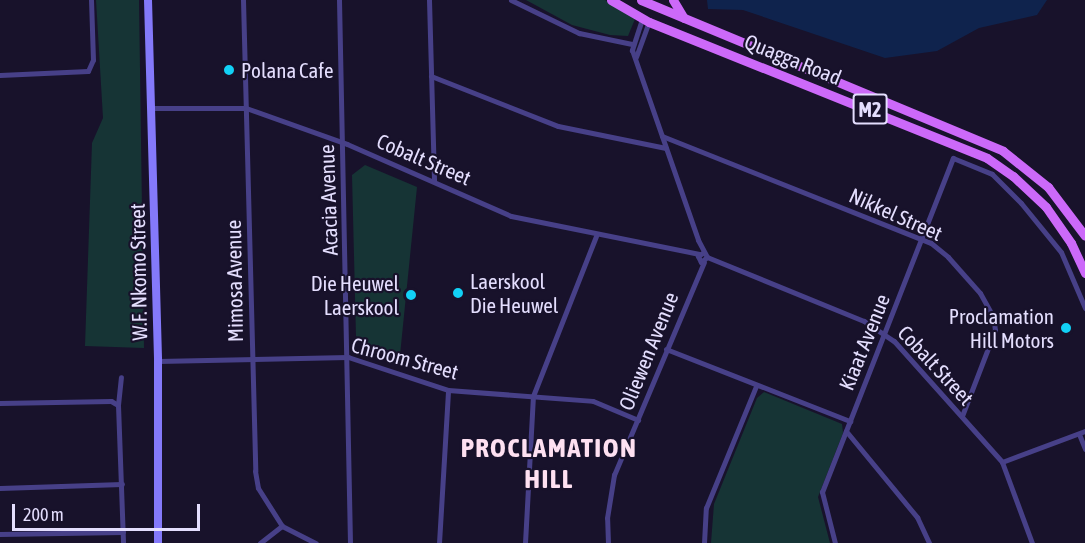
<!DOCTYPE html>
<style>
body{margin:0}
#map{position:relative;width:1085px;height:543px;overflow:hidden;background:#18122b;font-family:"Asap Condensed",sans-serif}
div>[style]{position:absolute}
[style*='--x']{left:calc(var(--x)*1px);top:calc(var(--y)*1px);width:calc(var(--w)*1px);rotate:calc(var(--a)*1deg)}
.green>*{inset:0;background:#163435}
.water>*{inset:0;background:#0f234d}
.minor>*{height:5px;margin:-2.5px;padding:0 2.5px;transform-origin:2.5px;border-radius:2.5px;background:#474088}
.secondary>*{height:8px;margin:-4px;padding:0 4px;transform-origin:4px;border-radius:4px;background:#8479fa}
.primary>*{height:9px;margin:-4.5px;padding:0 4.5px;transform-origin:4.5px;border-radius:4.5px;background:#cc69f9}
.dots>*{width:16px;height:16px;translate:-50% -50%;box-sizing:border-box;border:3px solid #18122b;border-radius:50%}
span{translate:-50% -50%;white-space:nowrap;text-align:center;line-height:1.15;-webkit-text-stroke:4.5px #18122b;paint-order:stroke}
.shield-label span{padding:2px 4px;background:#18122b;border:2px solid;border-radius:4px;-webkit-text-stroke-width:0}
.shield-label{font-size:20px;color:#e4defe;font-weight:700}
.street-label{font-size:21px;color:#e4defe}
.poi-label{font-size:21px;color:#e4defe}
.left{translate:0 -50%;text-align:left}
.right{translate:-100% -50%;text-align:right}
.district-label{font-size:27px;color:#fee0f1;font-weight:700;letter-spacing:1.5px}
.scale{position:absolute;left:12px;top:504px;width:188px;height:27px;box-sizing:border-box;border:3px solid #e4defe;border-top:0;padding-left:8px;font-size:18px;line-height:21px;white-space:nowrap;color:#e4defe;-webkit-text-stroke:4px #18122b;paint-order:stroke}
</style>
<div id="map">
<div class="green">
<div style="clip-path:polygon(96px 0,139px 0,144px 348px,85px 346px,92px 143px,103px 118px)"></div>
<div style="clip-path:polygon(526px 0,605px 0,635px 19px,628px 36px,610px 35px,572px 25px)"></div>
<div style="clip-path:polygon(365px 165px,417px 187px,399px 365px,370px 355px,356px 336px,352px 175px)"></div>
<div style="clip-path:polygon(764px 392px,842px 424px,843px 433px,818px 497px,830px 543px,711px 543px,714px 504px,757px 398px)"></div>
</div>
<div class="water">
<div style="clip-path:polygon(707px 0,1047px 0,1037px 15px,979px 28px,937px 51px,885px 58px,743px 10px,708px 9px)"></div>
</div>
<div class="minor">
<div style="--x:243;--y:0;--w:471;--a:88.5"></div>
<div style="--x:255;--y:471;--w:17;--a:80"></div>
<div style="--x:258;--y:488;--w:45;--a:57.7"></div>
<div style="--x:339;--y:0;--w:543;--a:88.84"></div>
<div style="--x:429;--y:0;--w:180;--a:88.4"></div>
<div style="--x:511;--y:0;--w:76;--a:25.9"></div>
<div style="--x:579;--y:33;--w:54;--a:11.7"></div>
<div style="--x:642;--y:19;--w:33;--a:108"></div>
<div style="--x:632;--y:50;--w:201;--a:70.8"></div>
<div style="--x:698;--y:240;--w:19;--a:62"></div>
<div style="--x:707;--y:257;--w:8;--a:140"></div>
<div style="--x:701;--y:262;--w:7;--a:-117"></div>
<div style="--x:698;--y:256;--w:7;--a:-34"></div>
<div style="--x:636;--y:57;--w:37;--a:-70"></div>
<div style="--x:0;--y:75;--w:88;--a:-2.6"></div>
<div style="--x:88;--y:71;--w:12;--a:-66"></div>
<div style="--x:93;--y:60;--w:60;--a:-91.9"></div>
<div style="--x:431;--y:76;--w:136;--a:21.5"></div>
<div style="--x:558;--y:126;--w:110;--a:11.5"></div>
<div style="--x:153;--y:108;--w:93;--a:0"></div>
<div style="--x:246;--y:108;--w:107;--a:19.6"></div>
<div style="--x:347;--y:144;--w:179;--a:23.7"></div>
<div style="--x:511;--y:216;--w:192;--a:11.4"></div>
<div style="--x:662;--y:136;--w:289;--a:21.7"></div>
<div style="--x:931;--y:243;--w:22;--a:39"></div>
<div style="--x:948;--y:257;--w:48;--a:48.4"></div>
<div style="--x:980;--y:293;--w:26;--a:61"></div>
<div style="--x:993;--y:316;--w:14;--a:82"></div>
<div style="--x:995;--y:330;--w:92;--a:111"></div>
<div style="--x:707;--y:257;--w:170;--a:22.2"></div>
<div style="--x:864;--y:321;--w:36;--a:34"></div>
<div style="--x:894;--y:341;--w:162;--a:48.2"></div>
<div style="--x:1002;--y:462;--w:86;--a:69.7"></div>
<div style="--x:666;--y:349;--w:198;--a:21.4"></div>
<div style="--x:158;--y:361;--w:190;--a:-1.2"></div>
<div style="--x:348;--y:357;--w:105;--a:18.3"></div>
<div style="--x:448;--y:390;--w:145;--a:4.3"></div>
<div style="--x:593;--y:401;--w:49;--a:22.9"></div>
<div style="--x:0;--y:403;--w:111;--a:-1"></div>
<div style="--x:111;--y:401;--w:8;--a:30"></div>
<div style="--x:118;--y:405;--w:138;--a:87.9"></div>
<div style="--x:118;--y:405;--w:28;--a:-84"></div>
<div style="--x:846;--y:431;--w:112;--a:50.5"></div>
<div style="--x:917;--y:517;--w:29;--a:65"></div>
<div style="--x:1079;--y:434;--w:16;--a:68"></div>
<div style="--x:1002;--y:462;--w:89;--a:-20.5"></div>
<div style="--x:0;--y:488;--w:122;--a:-1.9"></div>
<div style="--x:282;--y:526;--w:38;--a:27"></div>
<div style="--x:0;--y:534;--w:123;--a:-0.9"></div>
<div style="--x:260;--y:543;--w:28;--a:-38"></div>
<div style="--x:439;--y:543;--w:153;--a:-86.6"></div>
<div style="--x:525;--y:543;--w:147;--a:-86.9"></div>
<div style="--x:533;--y:396;--w:172;--a:-68.5"></div>
<div style="--x:608;--y:543;--w:25;--a:-92"></div>
<div style="--x:607;--y:518;--w:44;--a:-80.8"></div>
<div style="--x:614;--y:475;--w:231;--a:-67.1"></div>
<div style="--x:704;--y:543;--w:35;--a:-87"></div>
<div style="--x:706;--y:508;--w:132;--a:-67.7"></div>
<div style="--x:835;--y:543;--w:53;--a:-104.3"></div>
<div style="--x:822;--y:492;--w:359;--a:-68.6"></div>
<div style="--x:953;--y:158;--w:42;--a:22.3"></div>
<div style="--x:992;--y:174;--w:41;--a:45"></div>
<div style="--x:1021;--y:203;--w:63;--a:50.8"></div>
<div style="--x:1061;--y:252;--w:61;--a:66.8"></div>
</div>
<div class="secondary">
<div style="--x:148;--y:0;--w:361;--a:88.4"></div>
<div style="--x:158;--y:361;--w:182;--a:90"></div>
</div>
<div class="primary">
<div style="--x:611;--y:0;--w:44;--a:30.1"></div>
<div style="--x:649;--y:22;--w:364;--a:21.9"></div>
<div style="--x:987;--y:158;--w:32;--a:35"></div>
<div style="--x:1013;--y:176;--w:45;--a:43.2"></div>
<div style="--x:1046;--y:207;--w:44;--a:55.2"></div>
<div style="--x:1071;--y:243;--w:33;--a:65"></div>
<div style="--x:641;--y:0;--w:392;--a:22.6"></div>
<div style="--x:1003;--y:151;--w:58;--a:38.7"></div>
<div style="--x:1048;--y:187;--w:61;--a:52.9"></div>
<div style="--x:673;--y:0;--w:21;--a:59"></div>
</div>
<div class="dots">
<div style="left:229px;top:70px;background:#12d1f6"></div>
<div style="left:458px;top:293px;background:#12d1f6"></div>
<div style="left:411px;top:295px;background:#12d1f6"></div>
<div style="left:1066px;top:328px;background:#12d1f6"></div>
</div>
<div class="shield-label">
<span style="left:870px;top:109px">M2</span>
</div>
<div class="street-label">
<span style="left:793px;top:59px;rotate:22deg">Quagga Road</span>
<span style="left:424px;top:159px;rotate:23deg">Cobalt Street</span>
<span style="left:328px;top:200px;rotate:-92deg">Acacia Avenue</span>
<span style="left:896px;top:214px;rotate:24deg">Nikkel Street</span>
<span style="left:138px;top:272px;rotate:-91deg">W.F. Nkomo Street</span>
<span style="left:234px;top:281px;rotate:-91deg">Mimosa Avenue</span>
<span style="left:864px;top:342px;rotate:-68deg">Kiaat Avenue</span>
<span style="left:648px;top:351px;rotate:-68deg">Oliewen Avenue</span>
<span style="left:405px;top:358px;rotate:15deg">Chroom Street</span>
<span style="left:936px;top:365px;rotate:47deg">Cobalt Street</span>
</div>
<div class="poi-label">
<span class="left" style="left:241px;top:70px">Polana Cafe</span>
<span class="left" style="left:470px;top:293px">Laerskool<br>Die Heuwel</span>
<span class="right" style="left:399px;top:295px">Die Heuwel<br>Laerskool</span>
<span class="right" style="left:1054px;top:328px">Proclamation<br>Hill Motors</span>
</div>
<div class="district-label">
<span style="left:549px;top:463px">PROCLAMATION<br>HILL</span>
</div>
<div class="scale">200 m</div>
</div>
